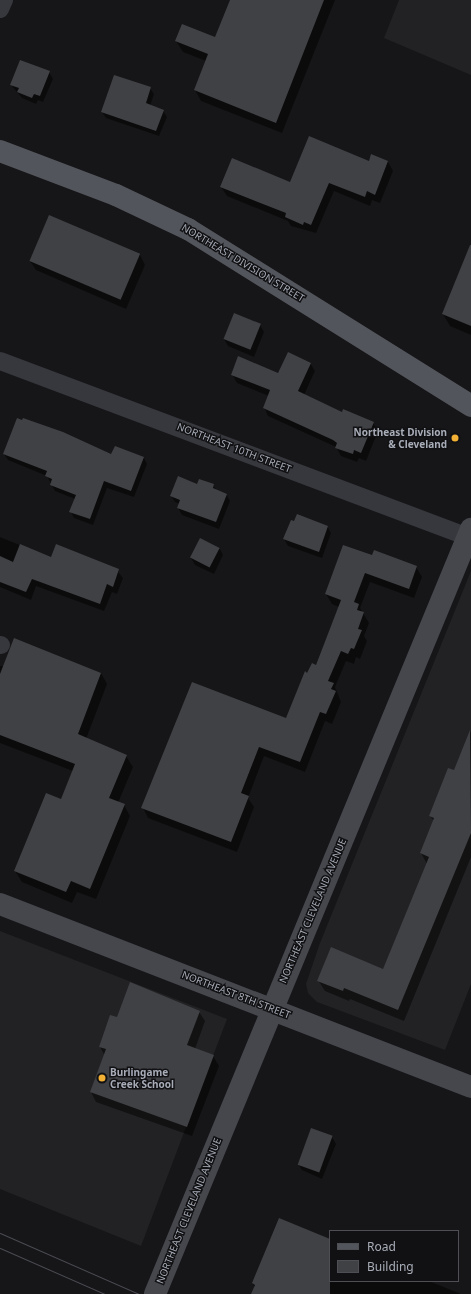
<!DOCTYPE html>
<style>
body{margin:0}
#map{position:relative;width:471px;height:1294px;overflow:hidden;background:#161618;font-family:"Noto Sans",sans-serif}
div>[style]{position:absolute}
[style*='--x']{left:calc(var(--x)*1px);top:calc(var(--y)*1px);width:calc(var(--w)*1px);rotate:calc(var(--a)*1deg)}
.built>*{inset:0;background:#222225}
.shadow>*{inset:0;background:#0007}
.building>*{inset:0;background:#404145;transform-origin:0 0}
.street>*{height:18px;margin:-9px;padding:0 9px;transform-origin:9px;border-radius:9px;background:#37383d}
.secondary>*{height:22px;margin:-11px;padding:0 11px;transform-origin:11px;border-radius:11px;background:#45474d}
.primary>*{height:22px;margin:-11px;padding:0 11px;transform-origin:11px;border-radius:11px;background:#53555c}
.tram>*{height:1px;margin:-0.5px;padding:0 0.5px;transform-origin:0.5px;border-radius:0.5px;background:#4a4c52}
.dots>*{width:11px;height:11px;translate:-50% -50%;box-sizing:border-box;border:2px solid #111113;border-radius:50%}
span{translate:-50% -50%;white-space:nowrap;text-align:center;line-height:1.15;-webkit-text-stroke:3px #111113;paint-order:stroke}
.street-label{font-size:10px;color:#a8adb8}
.poi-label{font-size:10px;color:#a8adb8;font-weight:700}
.right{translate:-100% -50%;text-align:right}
.left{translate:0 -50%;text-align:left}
.legend{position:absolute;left:329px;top:1230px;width:130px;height:52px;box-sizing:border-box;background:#111113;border:1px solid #4d4f55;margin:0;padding:5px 7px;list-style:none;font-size:12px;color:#a8adb8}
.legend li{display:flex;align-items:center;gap:8px;height:20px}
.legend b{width:20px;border:1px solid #4d4f55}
</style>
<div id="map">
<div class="built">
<div style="clip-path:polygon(399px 0,471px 0,471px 75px,384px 38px)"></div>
<div style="clip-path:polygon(471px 571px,471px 984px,445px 1050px,317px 1002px,308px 993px,306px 984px,320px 943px)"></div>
<div style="clip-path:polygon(0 931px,227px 1019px,141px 1246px,0 1189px)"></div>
</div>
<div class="shadow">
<div style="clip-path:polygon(246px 0,335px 0,282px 133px,201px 101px,195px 90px,206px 61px,183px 52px,176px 41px,216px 38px)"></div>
<div style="clip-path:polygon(49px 72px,53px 79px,43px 102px,38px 100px,36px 104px,22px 98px,11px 85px)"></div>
<div style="clip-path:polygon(150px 88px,154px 94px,150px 106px,163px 111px,167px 117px,159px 136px,106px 118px,102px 112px)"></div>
<div style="clip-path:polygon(372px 156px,388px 162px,393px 171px,380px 203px,372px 200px,370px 206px,334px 191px,316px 233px,291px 226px,288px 221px,227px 196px,221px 187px,291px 183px,369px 163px)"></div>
<div style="clip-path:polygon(50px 216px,140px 255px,145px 265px,126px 309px,36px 270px,30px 261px)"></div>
<div style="clip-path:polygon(471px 246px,471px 335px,450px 326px,443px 314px)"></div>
<div style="clip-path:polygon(260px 325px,264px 332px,254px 357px,228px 346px,224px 339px)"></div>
<div style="clip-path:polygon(310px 363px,315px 371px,304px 395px,343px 413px,373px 423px,378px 431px,366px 461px,359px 458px,357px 462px,341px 456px,336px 447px,268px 416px,264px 407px,269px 396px,237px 383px,232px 374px,279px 374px)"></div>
<div style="clip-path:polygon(4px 454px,144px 458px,147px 464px,134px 497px,107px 488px,93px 525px,74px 518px,71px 512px,75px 499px,55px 491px,47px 476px,8px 460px)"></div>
<div style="clip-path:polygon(197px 485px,213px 485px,217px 491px,226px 494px,230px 501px,219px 529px,182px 515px,178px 508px,180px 504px,175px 502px,171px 496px)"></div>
<div style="clip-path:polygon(295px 522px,327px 526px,331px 533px,322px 558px,288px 546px,284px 539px)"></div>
<div style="clip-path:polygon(0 537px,52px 558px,57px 545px,114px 567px,123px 578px,117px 594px,112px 592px,104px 611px,36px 586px,31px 600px,0 587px)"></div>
<div style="clip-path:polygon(220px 549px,223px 555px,214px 574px,195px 565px,191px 558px)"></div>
<div style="clip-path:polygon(372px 557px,416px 567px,422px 577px,414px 598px,370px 582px,360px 608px,369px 623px,364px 636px,367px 641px,360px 659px,356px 657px,354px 664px,346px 661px,335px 687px,341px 702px,332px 724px,325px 721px,305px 772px,264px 756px,248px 798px,254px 807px,237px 852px,148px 818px,143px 808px,287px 719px,308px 674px,316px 666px,339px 607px,332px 604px,326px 594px)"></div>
<div style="clip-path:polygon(0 666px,101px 673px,107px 684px,86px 739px,126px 756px,133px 767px,118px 803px,124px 805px,130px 816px,96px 899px,77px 892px,72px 903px,22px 882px,15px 871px,61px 800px,73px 771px,0 743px)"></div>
<div style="clip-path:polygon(471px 731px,471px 857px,404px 1021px,350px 999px,349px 1001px,325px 991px,318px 980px,383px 970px,427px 864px,421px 853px,434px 821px,430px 816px,454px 772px)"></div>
<div style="clip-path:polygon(199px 1012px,205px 1021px,195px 1049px,213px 1056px,219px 1066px,192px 1136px,96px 1102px,91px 1092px,105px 1056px,100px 1047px,118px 1019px)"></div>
<div style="clip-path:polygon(332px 1137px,336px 1144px,322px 1179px,302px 1170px,298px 1164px)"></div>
<div style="clip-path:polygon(330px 1240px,330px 1281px,429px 1281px,461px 1294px,256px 1294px,253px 1283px)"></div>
</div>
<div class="building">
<div style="clip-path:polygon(230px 0,324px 0,276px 123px,194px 90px,208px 54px,175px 41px,182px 24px,215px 37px)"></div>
<div style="clip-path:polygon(20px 60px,50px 71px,40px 96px,34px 94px,32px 98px,17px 92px,19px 88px,10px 85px)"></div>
<div style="clip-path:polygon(114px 75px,151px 87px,146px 103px,164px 110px,156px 131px,101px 112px)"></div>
<div style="clip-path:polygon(309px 136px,369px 161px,371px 154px,388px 161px,375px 195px,367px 191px,365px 197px,329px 183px,311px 225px,304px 222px,303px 225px,285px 217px,286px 213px,220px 187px,232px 158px,290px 182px)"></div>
<div style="left:49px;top:215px;width:99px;height:50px;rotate:23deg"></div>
<div style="clip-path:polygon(470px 245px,471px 245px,471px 326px,442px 314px)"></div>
<div style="left:234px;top:313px;width:29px;height:28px;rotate:22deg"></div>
<div style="clip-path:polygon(288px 352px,311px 363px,298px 391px,342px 412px,343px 409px,374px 422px,361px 453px,354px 450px,353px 454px,335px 448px,337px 443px,333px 440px,263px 408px,270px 390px,231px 375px,238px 356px,278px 373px)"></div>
<div style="clip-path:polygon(17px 418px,22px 420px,23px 418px,63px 432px,111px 454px,115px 446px,144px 457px,131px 491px,104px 481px,90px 519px,69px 512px,76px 495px,50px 485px,52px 479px,45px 476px,47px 471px,3px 454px)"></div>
<div style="clip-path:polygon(178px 476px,197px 484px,199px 479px,214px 484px,213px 488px,227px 494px,216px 522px,177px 508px,180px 500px,170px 496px)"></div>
<div style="clip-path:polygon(297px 514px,328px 526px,319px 552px,283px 539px,291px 520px,294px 521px)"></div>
<div style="left:200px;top:538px;width:22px;height:22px;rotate:27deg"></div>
<div style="clip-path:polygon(20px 544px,51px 557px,56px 544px,119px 569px,113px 587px,107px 584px,100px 604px,32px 579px,26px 592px,0 582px,0 556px,13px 562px)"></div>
<div style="clip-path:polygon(343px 545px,372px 555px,374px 550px,417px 566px,409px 589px,365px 573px,354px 602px,359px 604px,357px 610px,364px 612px,358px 629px,362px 630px,354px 649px,351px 648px,348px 654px,341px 651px,328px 681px,334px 683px,331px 689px,336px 691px,326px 714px,320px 712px,300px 762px,259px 747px,241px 793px,249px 796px,231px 842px,141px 808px,192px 682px,286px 718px,305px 671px,307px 673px,312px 663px,316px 665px,341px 600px,325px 594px)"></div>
<div style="clip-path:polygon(14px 638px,101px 673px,78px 734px,127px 755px,109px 798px,125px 804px,90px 889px,71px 881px,66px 892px,14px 871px,46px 793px,61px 799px,75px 764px,0 735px,0 674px)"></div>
<div style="clip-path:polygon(470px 730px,471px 833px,398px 1010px,344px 988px,343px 991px,317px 981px,331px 947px,383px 969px,429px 857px,420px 853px,434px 818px,429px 816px,448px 768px,454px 770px)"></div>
<div style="clip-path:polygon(130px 982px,200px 1011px,187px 1045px,214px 1055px,187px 1127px,90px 1092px,106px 1049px,99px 1047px,110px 1015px,117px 1017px)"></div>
<div style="left:311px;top:1128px;width:23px;height:39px;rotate:20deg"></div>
<div style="clip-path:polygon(279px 1218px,330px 1239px,330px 1294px,251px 1294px,255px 1285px,252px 1283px)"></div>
</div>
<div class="street">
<div style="--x:0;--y:9;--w:10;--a:-66"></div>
<div style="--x:0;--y:361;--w:500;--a:20.6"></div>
<div style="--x:0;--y:645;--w:1;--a:0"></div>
</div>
<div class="secondary">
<div style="--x:0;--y:904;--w:505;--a:21.23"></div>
<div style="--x:155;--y:1294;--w:828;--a:-67.56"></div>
</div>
<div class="primary">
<div style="--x:0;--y:151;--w:124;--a:20.8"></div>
<div style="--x:116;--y:195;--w:80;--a:25.3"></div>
<div style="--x:188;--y:229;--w:334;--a:32"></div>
</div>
<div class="tram">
<div style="--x:0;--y:1233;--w:152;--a:23.7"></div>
<div style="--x:0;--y:1248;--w:115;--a:23.7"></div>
</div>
<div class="dots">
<div style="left:455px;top:438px;background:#f2b134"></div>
<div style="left:102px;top:1078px;background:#f2b134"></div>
</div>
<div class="street-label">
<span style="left:243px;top:263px;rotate:31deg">NORTHEAST DIVISION STREET</span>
<span style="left:234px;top:448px;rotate:21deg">NORTHEAST 10TH STREET</span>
<span style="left:313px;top:911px;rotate:-67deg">NORTHEAST CLEVELAND AVENUE</span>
<span style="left:236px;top:995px;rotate:21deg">NORTHEAST 8TH STREET</span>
<span style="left:189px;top:1211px;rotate:-68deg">NORTHEAST CLEVELAND AVENUE</span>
</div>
<div class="poi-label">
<span class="right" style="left:447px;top:438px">Northeast Division<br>&amp; Cleveland</span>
<span class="left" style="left:110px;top:1078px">Burlingame<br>Creek School</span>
</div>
<ul class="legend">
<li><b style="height:5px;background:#53555c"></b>Road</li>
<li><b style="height:11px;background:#404145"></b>Building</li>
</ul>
</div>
